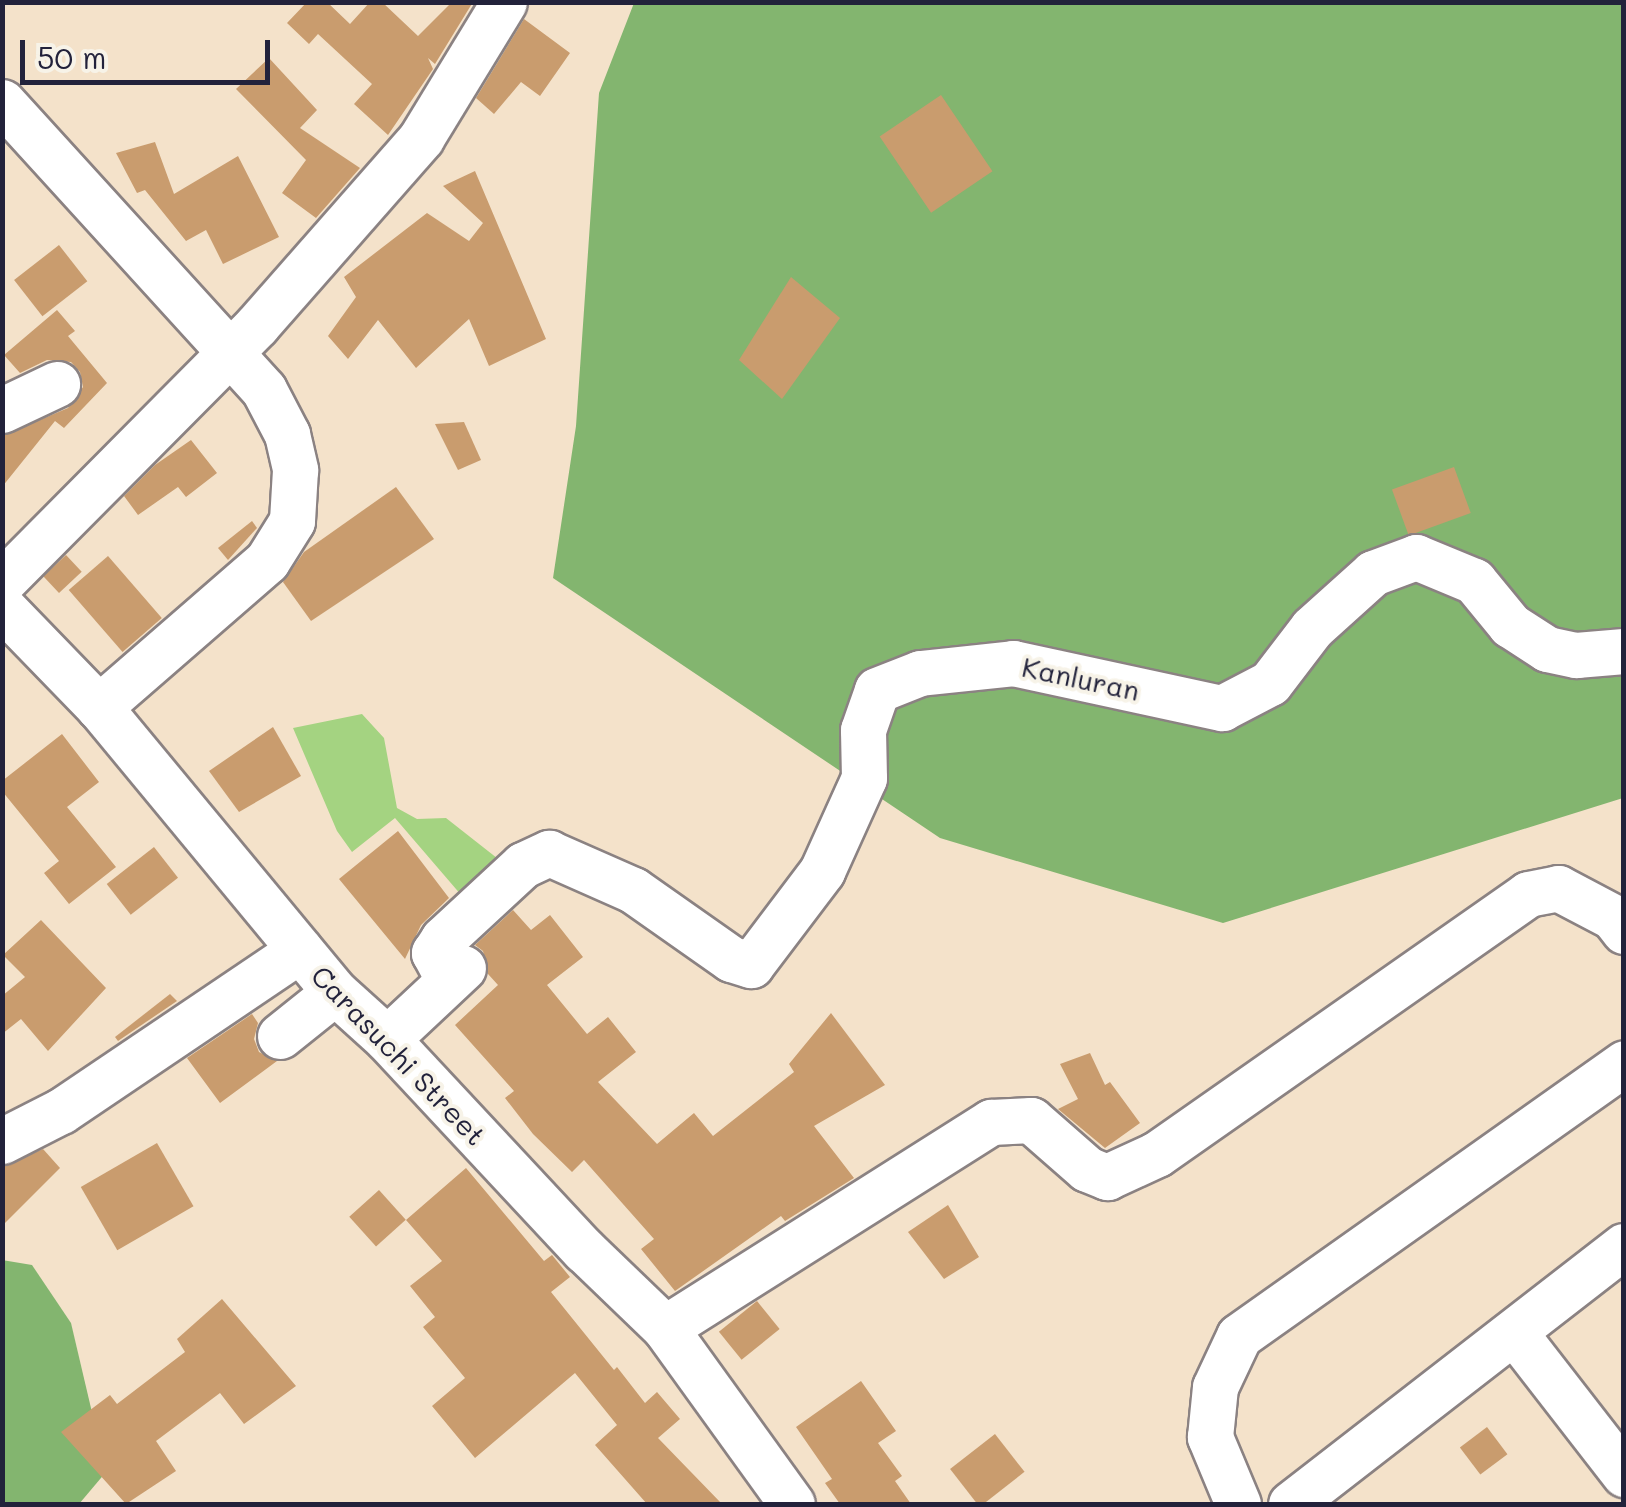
<!DOCTYPE html>
<style>
body{margin:0}
#map{position:relative;width:1626px;height:1507px;overflow:hidden;background:#f4e2ca;font-family:Mali,sans-serif}
div>[style]{position:absolute}
[style*='--x']{left:calc(var(--x)*1px);top:calc(var(--y)*1px);width:calc(var(--w)*1px);rotate:calc(var(--a)*1deg)}
.green>*{inset:0;background:#a4d381}
.forest>*{inset:0;background:#83b56f}
.building>*{inset:0;background:#c99c6e;transform-origin:0 0}
.roads{filter:drop-shadow(2px 0 #8b8282) drop-shadow(-2px 0 #8b8282) drop-shadow(0 2px #8b8282) drop-shadow(0 -2px #8b8282)}
.minor>*{height:45px;margin:-22.5px;padding:0 22.5px;transform-origin:22.5px;border-radius:22.5px;background:#fff}
span{translate:-50% -50%;white-space:nowrap;text-align:center;line-height:1.15;-webkit-text-stroke:8px #f7f3e8;paint-order:stroke}
.street-label{font-size:28px;color:#22223b}
.frame{position:absolute;inset:0;border:5px solid #22223b;pointer-events:none}
.scale{position:absolute;left:20px;top:40px;width:250px;height:45px;box-sizing:border-box;border:5px solid #22223b;border-top:0;padding-left:12px;font-size:30px;line-height:35px;white-space:nowrap;color:#22223b;-webkit-text-stroke:8px #f7f3e8;paint-order:stroke}
</style>
<div id="map">
<div class="green">
<div style="clip-path:polygon(362px 714px,384px 738px,397px 808px,417px 819px,446px 818px,502px 862px,462px 896px,395px 818px,352px 852px,337px 831px,293px 728px)"></div>
</div>
<div class="forest">
<div style="clip-path:polygon(634px 3px,1623px 3px,1623px 798px,1223px 923px,940px 838px,553px 578px,576px 426px,599px 93px)"></div>
<div style="clip-path:polygon(2px 1260px,32px 1265px,71px 1323px,106px 1472px,79px 1504px,3px 1504px)"></div>
</div>
<div class="building">
<div style="clip-path:polygon(307px 2px,327px 2px,350px 24px,370px 2px,382px 2px,418px 36px,452px 2px,473px 2px,435px 64px,428px 58px,433px 69px,388px 135px,354px 104px,372px 84px,318px 34px,309px 44px,287px 23px)"></div>
<div style="clip-path:polygon(524px 19px,570px 53px,540px 96px,521px 82px,494px 114px,476px 98px)"></div>
<div style="clip-path:polygon(269px 58px,317px 110px,300px 128px,360px 168px,316px 218px,282px 193px,306px 160px,236px 89px)"></div>
<div style="left:941px;top:95px;width:92px;height:74px;rotate:56deg"></div>
<div style="clip-path:polygon(155px 142px,174px 194px,238px 156px,279px 237px,223px 264px,206px 230px,186px 241px,145px 190px,137px 193px,116px 153px)"></div>
<div style="clip-path:polygon(475px 171px,546px 339px,489px 366px,469px 319px,416px 368px,378px 320px,348px 359px,328px 336px,356px 297px,344px 277px,427px 213px,469px 241px,483px 223px,443px 186px)"></div>
<div style="left:59px;top:245px;width:46px;height:57px;rotate:52deg"></div>
<div style="clip-path:polygon(791px 277px,840px 318px,782px 399px,739px 360px)"></div>
<div style="clip-path:polygon(57px 310px,75px 331px,68px 336px,107px 383px,64px 428px,55px 421px,2px 487px,2px 436px,68px 408px,83px 387px,80px 372px,71px 362px,47px 360px,20px 373px,4px 355px)"></div>
<div style="clip-path:polygon(464px 422px,481px 460px,458px 470px,435px 424px)"></div>
<div style="clip-path:polygon(191px 440px,217px 473px,186px 497px,178px 487px,138px 515px,124px 496px,155px 465px)"></div>
<div style="left:1454px;top:467px;width:49px;height:66px;rotate:70deg"></div>
<div style="clip-path:polygon(396px 487px,434px 539px,311px 621px,283px 582px,304px 552px)"></div>
<div style="clip-path:polygon(252px 521px,257px 528px,228px 560px,218px 548px)"></div>
<div style="left:66px;top:555px;width:23px;height:31px;rotate:47deg"></div>
<div style="left:108px;top:556px;width:82px;height:52px;rotate:49deg"></div>
<div style="clip-path:polygon(273px 727px,301px 776px,239px 812px,209px 771px)"></div>
<div style="clip-path:polygon(62px 734px,99px 782px,67px 807px,116px 867px,69px 904px,44px 873px,59px 861px,2px 791px,2px 781px)"></div>
<div style="clip-path:polygon(398px 831px,449px 898px,421px 925px,405px 959px,339px 879px)"></div>
<div style="left:154px;top:847px;width:39px;height:60px;rotate:52deg"></div>
<div style="clip-path:polygon(513px 910px,531px 930px,550px 915px,583px 957px,547px 985px,587px 1034px,608px 1017px,636px 1052px,598px 1082px,657px 1144px,694px 1113px,713px 1136px,794px 1072px,789px 1064px,831px 1013px,885px 1085px,814px 1126px,854px 1178px,785px 1221px,781px 1216px,675px 1291px,641px 1249px,654px 1239px,584px 1160px,572px 1172px,533px 1134px,505px 1098px,514px 1091px,455px 1025px,498px 985px,488px 974px,483px 951px,475px 945px)"></div>
<div style="clip-path:polygon(41px 920px,106px 988px,48px 1051px,21px 1019px,2px 1034px,2px 996px,25px 977px,3px 955px)"></div>
<div style="clip-path:polygon(170px 994px,177px 1001px,118px 1041px,115px 1037px)"></div>
<div style="clip-path:polygon(252px 1014px,258px 1023px,254px 1039px,259px 1052px,277px 1061px,220px 1103px,187px 1058px)"></div>
<div style="clip-path:polygon(1090px 1053px,1105px 1085px,1110px 1082px,1140px 1123px,1105px 1148px,1058px 1109px,1078px 1099px,1060px 1064px)"></div>
<div style="left:157px;top:1143px;width:73px;height:88px;rotate:60deg"></div>
<div style="clip-path:polygon(43px 1149px,60px 1168px,2px 1226px,2px 1167px)"></div>
<div style="clip-path:polygon(466px 1168px,544px 1261px,552px 1255px,570px 1277px,551px 1292px,614px 1370px,617px 1367px,645px 1403px,657px 1392px,680px 1419px,658px 1438px,722px 1504px,647px 1504px,595px 1445px,617px 1425px,575px 1373px,475px 1458px,432px 1406px,465px 1378px,423px 1327px,435px 1317px,410px 1286px,442px 1261px,406px 1220px)"></div>
<div style="left:379px;top:1190px;width:40px;height:40px;rotate:48deg"></div>
<div style="clip-path:polygon(948px 1205px,979px 1257px,944px 1279px,908px 1232px)"></div>
<div style="clip-path:polygon(222px 1299px,296px 1386px,244px 1424px,220px 1393px,156px 1441px,176px 1471px,126px 1504px,61px 1432px,110px 1395px,117px 1404px,185px 1352px,177px 1339px)"></div>
<div style="left:757px;top:1301px;width:36px;height:49px;rotate:51deg"></div>
<div style="clip-path:polygon(861px 1381px,896px 1431px,878px 1443px,902px 1476px,895px 1481px,911px 1504px,840px 1504px,825px 1483px,832px 1479px,796px 1427px)"></div>
<div style="left:1487px;top:1427px;width:34px;height:34px;rotate:53deg"></div>
<div style="left:995px;top:1434px;width:48px;height:57px;rotate:52deg"></div>
</div>
<div class="roads">
<div class="minor">
<div style="--x:2;--y:102;--w:389;--a:47.7"></div>
<div style="--x:264;--y:390;--w:50;--a:62.4"></div>
<div style="--x:287;--y:434;--w:37;--a:77"></div>
<div style="--x:295;--y:470;--w:51;--a:93.4"></div>
<div style="--x:292;--y:521;--w:47;--a:122"></div>
<div style="--x:267;--y:561;--w:223;--a:139"></div>
<div style="--x:2;--y:410;--w:61;--a:-25.3"></div>
<div style="--x:2;--y:582;--w:362;--a:-45.2"></div>
<div style="--x:257;--y:325;--w:249;--a:-48.7"></div>
<div style="--x:421;--y:138;--w:159;--a:-58.6"></div>
<div style="--x:2;--y:607;--w:139;--a:45.9"></div>
<div style="--x:99;--y:707;--w:370;--a:50.4"></div>
<div style="--x:335;--y:992;--w:70;--a:42.1"></div>
<div style="--x:387;--y:1039;--w:289;--a:47"></div>
<div style="--x:584;--y:1250;--w:112;--a:43.9"></div>
<div style="--x:665;--y:1328;--w:217;--a:54.2"></div>
<div style="--x:448;--y:979;--w:30;--a:-118"></div>
<div style="--x:434;--y:953;--w:17;--a:-57"></div>
<div style="--x:443;--y:939;--w:109;--a:-42.8"></div>
<div style="--x:523;--y:865;--w:29;--a:-25"></div>
<div style="--x:549;--y:853;--w:92;--a:23.8"></div>
<div style="--x:633;--y:890;--w:120;--a:35.1"></div>
<div style="--x:731;--y:959;--w:21;--a:17"></div>
<div style="--x:751;--y:965;--w:118;--a:-52.9"></div>
<div style="--x:822;--y:871;--w:102;--a:-65.7"></div>
<div style="--x:864;--y:778;--w:48;--a:-91.2"></div>
<div style="--x:863;--y:730;--w:42;--a:-70.7"></div>
<div style="--x:877;--y:690;--w:46;--a:-21.6"></div>
<div style="--x:920;--y:673;--w:94;--a:-6.1"></div>
<div style="--x:1013;--y:663;--w:214;--a:12.2"></div>
<div style="--x:1222;--y:708;--w:54;--a:-27.5"></div>
<div style="--x:1270;--y:683;--w:69;--a:-52.6"></div>
<div style="--x:1312;--y:628;--w:82;--a:-42"></div>
<div style="--x:1373;--y:573;--w:46;--a:-20.4"></div>
<div style="--x:1416;--y:557;--w:63;--a:22.5"></div>
<div style="--x:1474;--y:581;--w:57;--a:50.7"></div>
<div style="--x:1510;--y:625;--w:44;--a:33"></div>
<div style="--x:1547;--y:649;--w:30;--a:12"></div>
<div style="--x:1576;--y:655;--w:48;--a:-4.8"></div>
<div style="--x:280;--y:1036;--w:70;--a:-38.7"></div>
<div style="--x:387;--y:1039;--w:104;--a:-43.1"></div>
<div style="--x:2;--y:1141;--w:66;--a:-27"></div>
<div style="--x:61;--y:1111;--w:288;--a:-34"></div>
<div style="--x:665;--y:1328;--w:386;--a:-32.3"></div>
<div style="--x:991;--y:1122;--w:40;--a:-2.9"></div>
<div style="--x:1031;--y:1120;--w:74;--a:41.2"></div>
<div style="--x:1087;--y:1169;--w:22;--a:22"></div>
<div style="--x:1107;--y:1177;--w:55;--a:-24.7"></div>
<div style="--x:1157;--y:1154;--w:453;--a:-35"></div>
<div style="--x:1528;--y:894;--w:31;--a:-11"></div>
<div style="--x:1558;--y:888;--w:62;--a:27.8"></div>
<div style="--x:1613;--y:917;--w:18;--a:52"></div>
<div style="--x:1514;--y:1332;--w:180;--a:52.2"></div>
<div style="--x:1238;--y:1504;--w:73;--a:-112.7"></div>
<div style="--x:1210;--y:1437;--w:50;--a:-84.3"></div>
<div style="--x:1215;--y:1387;--w:56;--a:-64.8"></div>
<div style="--x:1239;--y:1336;--w:472;--a:-35.3"></div>
<div style="--x:1291;--y:1504;--w:421;--a:-37.8"></div>
</div>
</div>
<div class="street-label">
<span style="left:1081px;top:678px;rotate:12deg">Kanluran</span>
<span style="left:399px;top:1055px;rotate:46deg">Carasuchi Street</span>
</div>
<div class="frame"></div>
<div class="scale">50 m</div>
</div>
